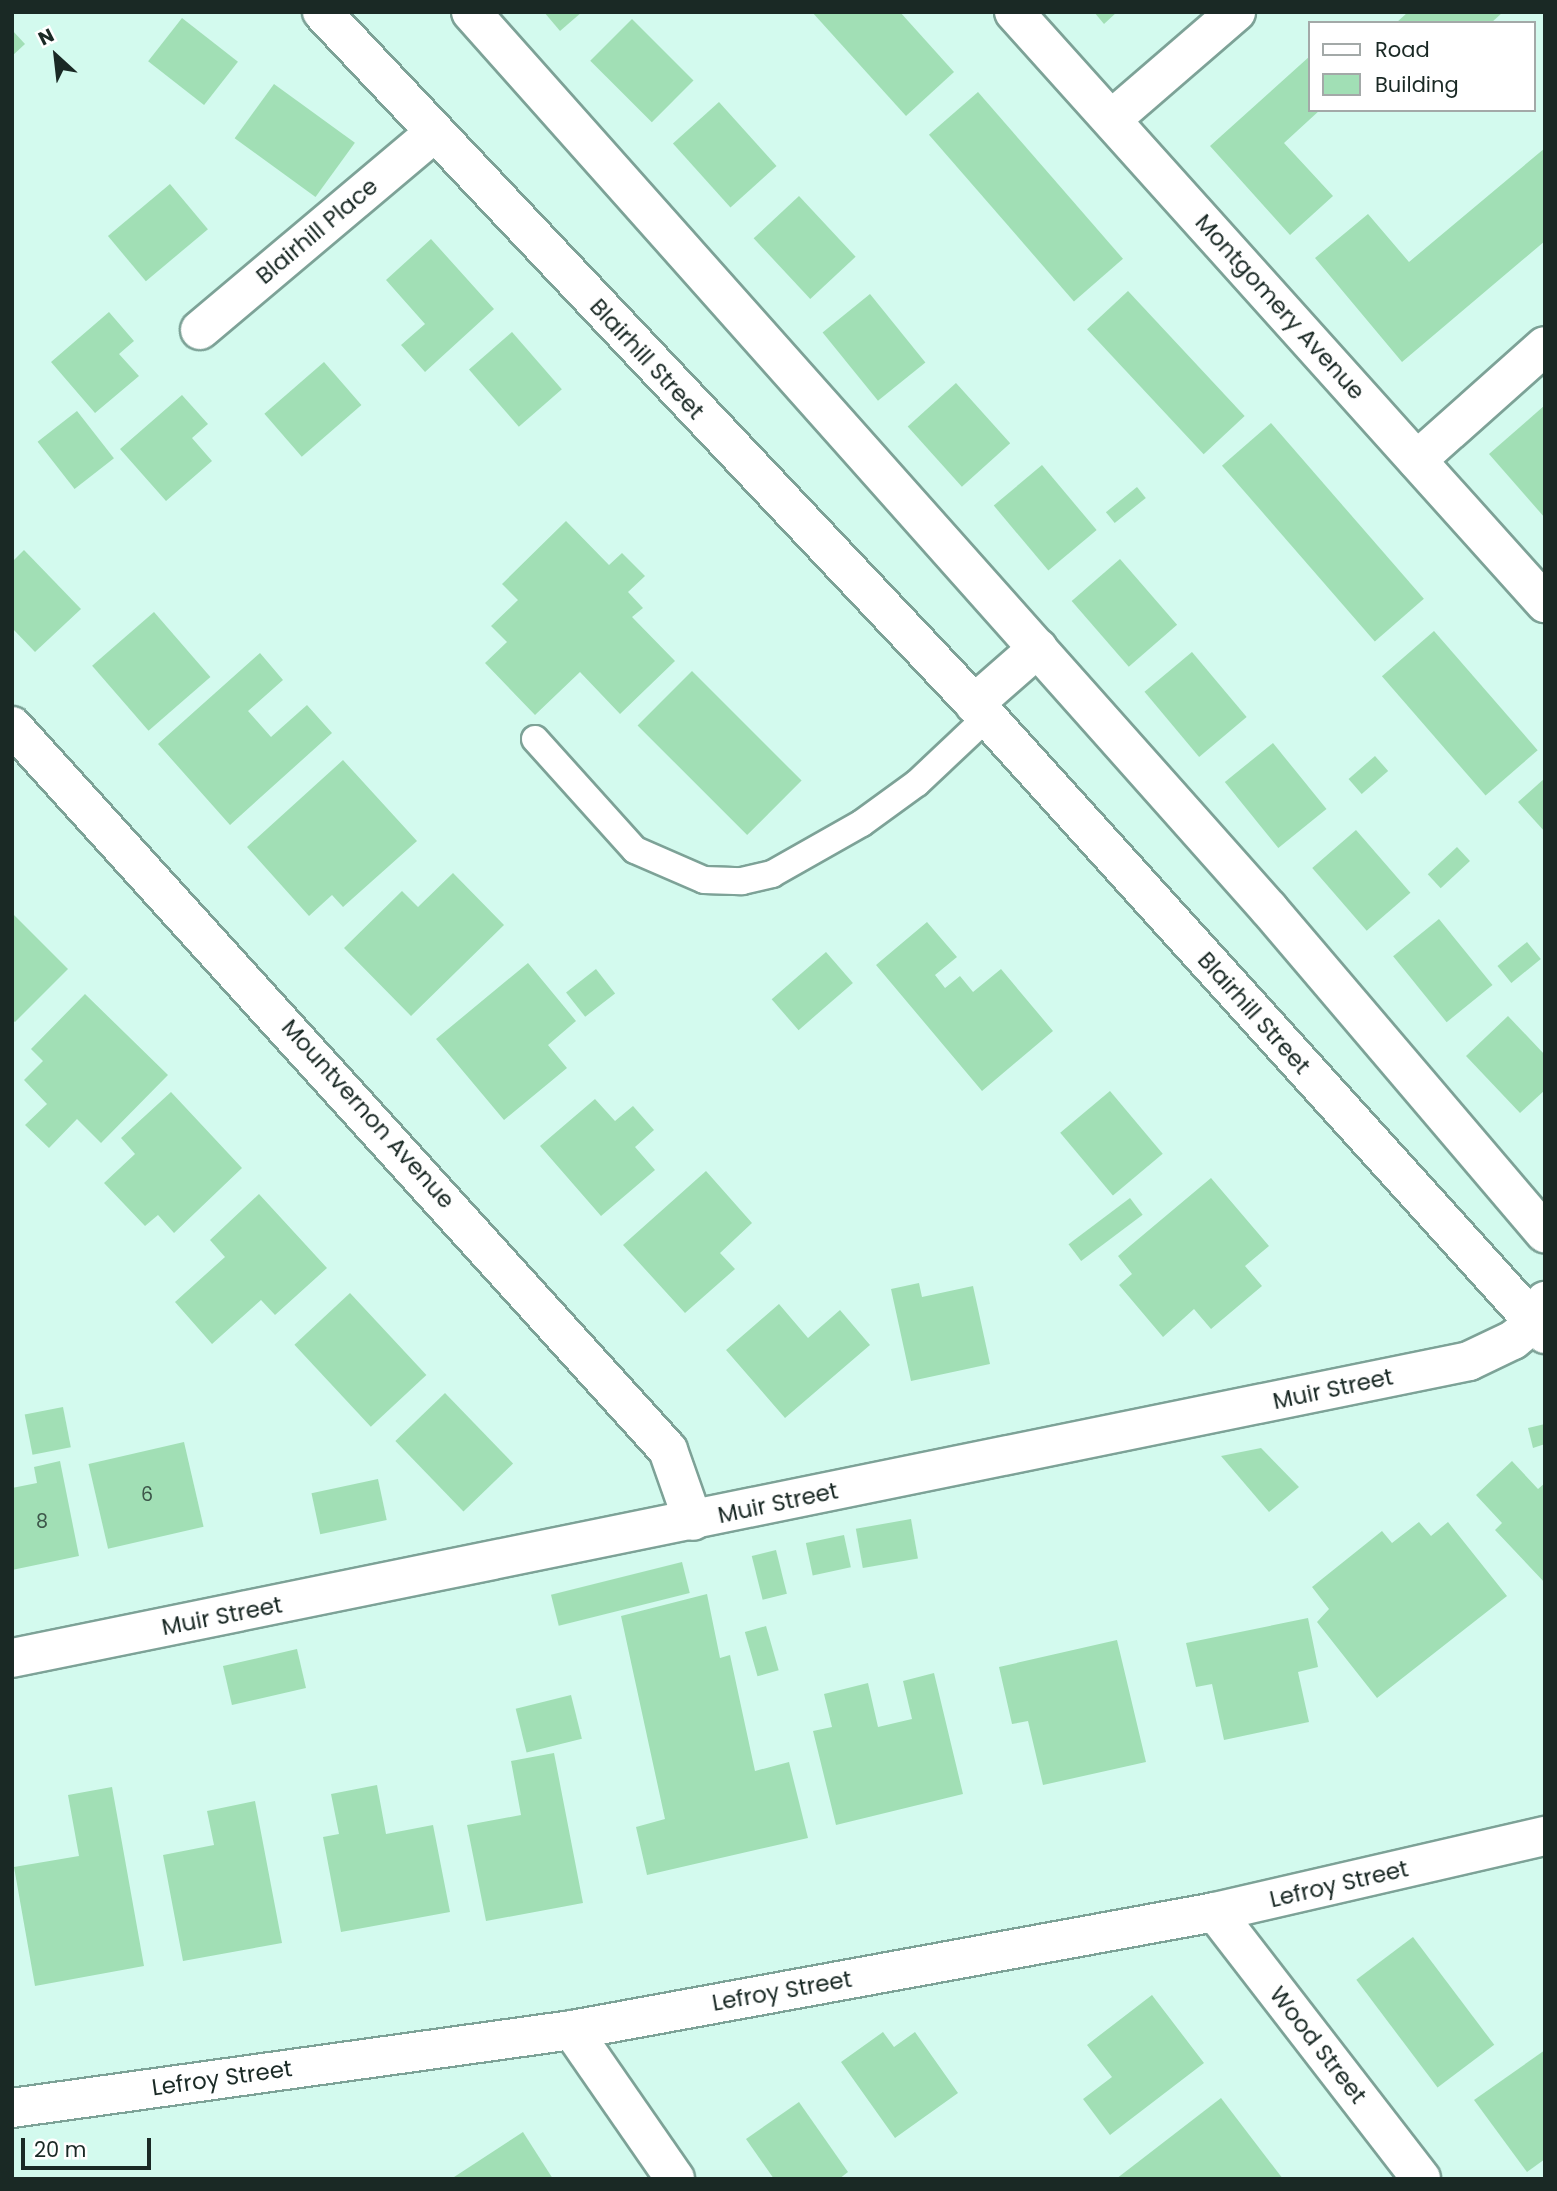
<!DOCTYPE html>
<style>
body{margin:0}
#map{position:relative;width:1557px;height:2191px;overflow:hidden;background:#d3faee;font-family:Poppins,sans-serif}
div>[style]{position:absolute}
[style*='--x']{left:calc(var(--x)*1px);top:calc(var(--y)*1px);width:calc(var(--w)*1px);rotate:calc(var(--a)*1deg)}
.building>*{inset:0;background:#a1dfb5;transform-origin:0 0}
.roads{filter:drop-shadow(2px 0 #7da297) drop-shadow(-2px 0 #7da297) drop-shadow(0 2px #7da297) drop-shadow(0 -2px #7da297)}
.lane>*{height:26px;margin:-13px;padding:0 13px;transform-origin:13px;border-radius:13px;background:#fff}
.street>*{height:38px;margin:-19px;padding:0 19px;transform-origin:19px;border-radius:19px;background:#fff}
span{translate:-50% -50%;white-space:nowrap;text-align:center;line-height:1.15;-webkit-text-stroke:5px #fff;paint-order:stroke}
.number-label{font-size:19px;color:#3c5649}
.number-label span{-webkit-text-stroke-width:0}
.street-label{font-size:23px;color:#1a2925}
.frame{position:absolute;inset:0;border:14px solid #1a2925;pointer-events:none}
.legend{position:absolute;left:1308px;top:21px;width:228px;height:91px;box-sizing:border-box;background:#fff;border:2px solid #a3a9a8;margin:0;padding:9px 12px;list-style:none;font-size:21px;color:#1a2925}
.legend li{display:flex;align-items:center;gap:14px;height:35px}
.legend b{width:35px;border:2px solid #a3a9a8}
.north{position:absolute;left:21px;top:21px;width:70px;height:70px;-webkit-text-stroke:5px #fff;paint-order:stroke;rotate:333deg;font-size:19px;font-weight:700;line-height:28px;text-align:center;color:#1a2925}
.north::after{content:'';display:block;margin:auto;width:24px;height:32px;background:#1a2925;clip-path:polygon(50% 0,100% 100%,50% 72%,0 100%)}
.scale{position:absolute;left:21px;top:2138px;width:130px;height:32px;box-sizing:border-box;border:4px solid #1a2925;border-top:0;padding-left:9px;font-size:21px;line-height:24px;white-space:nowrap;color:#1a2925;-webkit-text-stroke:5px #fff;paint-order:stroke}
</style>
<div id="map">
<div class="building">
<div style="clip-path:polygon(544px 12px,582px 12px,560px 31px)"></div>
<div style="clip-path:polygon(812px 12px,900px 12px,954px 72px,906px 116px)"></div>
<div style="clip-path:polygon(1094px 12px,1117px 12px,1104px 24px)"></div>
<div style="clip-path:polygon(1408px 12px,1503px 12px,1491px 23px,1396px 23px)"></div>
<div style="left:182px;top:18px;width:71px;height:55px;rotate:38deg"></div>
<div style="left:632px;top:19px;width:87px;height:59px;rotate:45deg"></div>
<div style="clip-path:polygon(12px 30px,25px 44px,12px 56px)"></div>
<div style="clip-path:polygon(1310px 56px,1310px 110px,1320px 110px,1284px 143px,1333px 196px,1290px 235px,1210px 146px)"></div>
<div style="left:274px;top:84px;width:100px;height:67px;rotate:36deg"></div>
<div style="left:978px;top:92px;width:221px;height:65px;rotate:49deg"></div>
<div style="left:719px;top:102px;width:86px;height:62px;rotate:48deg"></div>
<div style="clip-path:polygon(1545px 148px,1545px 241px,1402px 362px,1315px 258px,1368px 214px,1409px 262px)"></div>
<div style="left:170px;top:184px;width:59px;height:81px;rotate:50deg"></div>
<div style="left:799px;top:196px;width:83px;height:62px;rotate:47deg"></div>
<div style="clip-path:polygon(431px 239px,494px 309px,425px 372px,401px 345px,425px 324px,386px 280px)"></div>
<div style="left:1128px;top:291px;width:171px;height:56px;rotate:47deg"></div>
<div style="left:870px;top:294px;width:88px;height:61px;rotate:51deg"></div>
<div style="clip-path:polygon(109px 312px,134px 341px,119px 354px,139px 376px,95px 413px,51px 362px)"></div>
<div style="left:512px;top:332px;width:76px;height:57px;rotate:49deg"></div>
<div style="left:324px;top:362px;width:57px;height:79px;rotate:49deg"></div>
<div style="left:956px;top:383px;width:81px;height:65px;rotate:48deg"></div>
<div style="clip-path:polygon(182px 395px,208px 424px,192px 438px,212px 461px,166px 501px,120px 449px)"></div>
<div style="clip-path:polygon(1545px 405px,1545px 518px,1489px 454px)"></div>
<div style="left:77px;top:411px;width:60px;height:50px;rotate:52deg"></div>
<div style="left:1271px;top:423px;width:233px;height:65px;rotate:49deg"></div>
<div style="left:1042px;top:465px;width:85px;height:63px;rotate:50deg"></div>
<div style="left:1137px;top:487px;width:14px;height:40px;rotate:51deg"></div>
<div style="clip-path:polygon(566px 521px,609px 565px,622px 553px,645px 576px,628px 592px,643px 608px,632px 617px,675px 661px,620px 714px,580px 672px,535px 715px,485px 663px,507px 642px,491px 626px,518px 600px,502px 584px)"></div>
<div style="clip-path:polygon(24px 550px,81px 609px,35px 652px,12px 628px,12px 562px)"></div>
<div style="left:1120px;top:559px;width:87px;height:64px;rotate:49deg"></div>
<div style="left:154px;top:612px;width:86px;height:82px;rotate:49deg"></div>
<div style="left:1434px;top:631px;width:158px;height:69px;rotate:49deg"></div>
<div style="left:1192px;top:652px;width:85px;height:62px;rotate:50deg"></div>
<div style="clip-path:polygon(260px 653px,283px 680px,248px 711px,271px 737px,307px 705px,332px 733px,230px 825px,158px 744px)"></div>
<div style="left:692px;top:671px;width:155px;height:77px;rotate:45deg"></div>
<div style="left:1273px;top:743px;width:85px;height:62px;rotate:51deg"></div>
<div style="left:1375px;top:756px;width:20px;height:35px;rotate:49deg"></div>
<div style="clip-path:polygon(343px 760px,417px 841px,343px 907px,332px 895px,309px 916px,247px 847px)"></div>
<div style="clip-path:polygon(1545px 778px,1545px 832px,1518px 802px)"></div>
<div style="left:1356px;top:830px;width:83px;height:58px;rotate:49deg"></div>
<div style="left:1457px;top:847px;width:19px;height:40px;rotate:47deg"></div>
<div style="clip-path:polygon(453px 873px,504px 925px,411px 1016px,344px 948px,402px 891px,418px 907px)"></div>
<div style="clip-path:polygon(12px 913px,68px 969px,15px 1022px,12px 1020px)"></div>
<div style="left:1439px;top:919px;width:85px;height:59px;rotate:51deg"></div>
<div style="clip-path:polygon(927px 922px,957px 957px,935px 975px,945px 988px,960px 976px,973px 992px,1001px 969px,1053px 1031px,982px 1091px,876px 965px)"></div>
<div style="left:1527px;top:942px;width:22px;height:38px;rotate:51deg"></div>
<div style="left:826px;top:952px;width:41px;height:72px;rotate:49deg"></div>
<div style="clip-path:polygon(528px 963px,576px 1021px,548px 1045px,567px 1068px,504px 1120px,436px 1039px)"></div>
<div style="left:596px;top:969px;width:31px;height:38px;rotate:52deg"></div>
<div style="clip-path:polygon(85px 994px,168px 1075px,101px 1143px,77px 1119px,49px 1148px,25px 1125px,47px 1104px,24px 1080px,43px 1061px,31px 1049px)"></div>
<div style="clip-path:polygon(1508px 1016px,1545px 1055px,1545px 1090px,1520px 1113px,1466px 1056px)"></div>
<div style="left:1110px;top:1091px;width:82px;height:65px;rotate:50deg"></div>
<div style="clip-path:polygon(171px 1092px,242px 1168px,174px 1233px,158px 1215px,145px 1226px,104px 1183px,135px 1154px,121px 1138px)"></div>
<div style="clip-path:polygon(595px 1099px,615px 1121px,633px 1106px,654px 1130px,635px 1147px,655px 1170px,601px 1216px,540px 1146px)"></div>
<div style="clip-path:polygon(706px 1171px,752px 1223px,720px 1253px,735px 1269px,685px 1313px,623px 1245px)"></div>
<div style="clip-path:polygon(1211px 1178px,1269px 1246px,1245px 1266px,1262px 1286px,1211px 1329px,1194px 1309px,1163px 1337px,1119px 1285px,1132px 1274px,1118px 1256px)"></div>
<div style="clip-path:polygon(259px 1194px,327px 1268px,275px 1315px,261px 1300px,212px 1344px,175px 1302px,225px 1257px,210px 1240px)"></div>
<div style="left:1130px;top:1198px;width:21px;height:77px;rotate:53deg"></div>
<div style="clip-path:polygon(919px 1283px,922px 1297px,973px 1286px,990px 1364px,911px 1381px,891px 1289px)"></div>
<div style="left:350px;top:1293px;width:112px;height:76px;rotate:47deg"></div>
<div style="clip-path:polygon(779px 1304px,808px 1338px,840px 1310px,870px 1345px,785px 1418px,726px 1350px)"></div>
<div style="left:445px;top:1393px;width:98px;height:69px;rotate:46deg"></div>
<div style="left:63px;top:1407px;width:41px;height:39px;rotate:79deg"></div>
<div style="clip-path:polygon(1545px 1424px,1545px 1444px,1533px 1448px,1528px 1428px)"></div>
<div style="left:184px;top:1442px;width:87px;height:98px;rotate:77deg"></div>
<div style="clip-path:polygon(1261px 1448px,1299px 1487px,1269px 1512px,1221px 1456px)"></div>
<div style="clip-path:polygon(60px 1461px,79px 1556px,12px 1570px,12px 1488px,37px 1483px,34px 1467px)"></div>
<div style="clip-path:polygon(1512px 1461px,1538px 1489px,1545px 1483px,1545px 1583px,1495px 1530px,1502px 1523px,1476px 1495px)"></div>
<div style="left:378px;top:1479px;width:42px;height:68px;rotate:78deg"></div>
<div style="left:911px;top:1519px;width:40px;height:56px;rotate:80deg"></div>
<div style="clip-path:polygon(1419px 1522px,1431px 1536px,1448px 1522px,1507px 1596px,1377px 1698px,1317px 1622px,1329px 1609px,1312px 1587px,1382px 1531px,1392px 1543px)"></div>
<div style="left:844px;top:1535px;width:33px;height:39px;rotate:78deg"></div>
<div style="left:776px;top:1550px;width:45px;height:25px;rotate:76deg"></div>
<div style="left:682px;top:1562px;width:32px;height:135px;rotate:76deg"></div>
<div style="clip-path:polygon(707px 1594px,720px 1658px,730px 1655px,755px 1771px,789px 1762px,808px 1838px,647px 1875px,636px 1827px,665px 1819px,621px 1616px)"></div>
<div style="clip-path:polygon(1308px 1618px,1318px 1667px,1298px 1672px,1309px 1722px,1224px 1740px,1212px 1684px,1196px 1687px,1186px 1643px)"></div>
<div style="left:766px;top:1626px;width:46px;height:22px;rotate:74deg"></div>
<div style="clip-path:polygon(1117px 1640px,1146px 1762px,1043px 1785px,1028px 1721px,1012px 1724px,999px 1667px)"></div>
<div style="left:297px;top:1649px;width:40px;height:76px;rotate:77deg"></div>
<div style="clip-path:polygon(934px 1673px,963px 1794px,836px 1825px,813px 1731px,832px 1727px,824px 1694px,868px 1683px,878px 1727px,912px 1719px,903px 1681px)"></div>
<div style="left:571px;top:1695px;width:45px;height:57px;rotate:76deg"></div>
<div style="clip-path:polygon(554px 1753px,583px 1903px,486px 1921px,467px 1825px,521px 1815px,511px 1761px)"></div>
<div style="clip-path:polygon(377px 1785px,386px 1834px,433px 1825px,450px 1912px,341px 1932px,323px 1837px,339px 1834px,331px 1794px)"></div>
<div style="clip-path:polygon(112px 1787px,144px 1966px,35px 1986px,14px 1867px,79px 1856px,68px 1795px)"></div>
<div style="clip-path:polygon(255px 1801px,282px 1943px,183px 1961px,163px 1855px,214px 1845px,207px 1811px)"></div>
<div style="left:1413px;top:1937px;width:135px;height:71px;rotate:53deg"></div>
<div style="clip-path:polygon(1152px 1995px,1204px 2063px,1110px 2135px,1083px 2099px,1112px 2077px,1087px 2045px)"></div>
<div style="clip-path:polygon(883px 2032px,894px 2047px,915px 2032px,958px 2093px,895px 2138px,841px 2062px)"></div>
<div style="clip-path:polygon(1545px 2050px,1545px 2159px,1527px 2172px,1474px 2100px)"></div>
<div style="clip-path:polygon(1221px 2098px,1283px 2179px,1116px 2179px)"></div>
<div style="clip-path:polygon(799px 2102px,848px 2172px,839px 2179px,774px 2179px,746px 2139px)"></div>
<div style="clip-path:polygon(523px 2132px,553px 2179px,451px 2179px)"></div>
</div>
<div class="roads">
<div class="lane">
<div style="--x:535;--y:739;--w:149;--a:48"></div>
<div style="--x:635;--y:850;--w:75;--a:23.5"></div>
<div style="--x:704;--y:880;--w:38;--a:2"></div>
<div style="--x:742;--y:881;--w:31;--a:-13"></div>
<div style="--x:772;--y:874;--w:103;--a:-29.5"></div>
<div style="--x:862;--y:823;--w:68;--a:-36"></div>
<div style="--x:917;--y:783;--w:96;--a:-43.3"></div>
</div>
<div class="street">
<div style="--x:322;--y:12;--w:969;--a:46.67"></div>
<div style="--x:987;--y:717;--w:832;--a:47.87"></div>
<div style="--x:471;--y:12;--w:1201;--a:48.34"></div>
<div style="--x:1269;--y:909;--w:426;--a:49.6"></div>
<div style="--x:1014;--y:12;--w:795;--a:48.06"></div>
<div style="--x:1112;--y:119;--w:164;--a:-40.8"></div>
<div style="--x:200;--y:330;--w:306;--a:-40.1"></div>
<div style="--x:1417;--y:460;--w:171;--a:-41.7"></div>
<div style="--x:974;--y:704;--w:85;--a:-41.2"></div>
<div style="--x:12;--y:726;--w:977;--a:47.82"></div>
<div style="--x:668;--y:1450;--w:75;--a:70.6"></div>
<div style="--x:12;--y:1658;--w:1487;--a:-11.52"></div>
<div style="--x:1469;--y:1361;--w:49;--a:-25.5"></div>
<div style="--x:1513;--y:1340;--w:27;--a:-39"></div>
<div style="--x:1534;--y:1323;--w:25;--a:-63"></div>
<div style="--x:1215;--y:1912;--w:337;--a:52.3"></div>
<div style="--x:572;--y:2030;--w:181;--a:55.3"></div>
<div style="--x:12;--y:2108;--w:565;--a:-7.93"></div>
<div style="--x:572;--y:2030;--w:654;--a:-10.4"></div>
<div style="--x:1215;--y:1912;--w:339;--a:-13"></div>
</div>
</div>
<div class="number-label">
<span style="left:147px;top:1495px">6</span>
<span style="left:42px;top:1522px">8</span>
</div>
<div class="street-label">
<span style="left:317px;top:231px;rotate:-40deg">Blairhill Place</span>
<span style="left:1280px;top:307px;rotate:48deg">Montgomery Avenue</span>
<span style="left:647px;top:359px;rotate:47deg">Blairhill Street</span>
<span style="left:1254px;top:1013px;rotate:48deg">Blairhill Street</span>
<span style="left:368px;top:1114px;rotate:48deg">Mountvernon Avenue</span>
<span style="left:1333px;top:1389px;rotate:-12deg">Muir Street</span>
<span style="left:778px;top:1503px;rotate:-12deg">Muir Street</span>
<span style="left:222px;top:1616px;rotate:-11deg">Muir Street</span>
<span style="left:1339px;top:1884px;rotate:-13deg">Lefroy Street</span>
<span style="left:782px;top:1991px;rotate:-10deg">Lefroy Street</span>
<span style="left:1318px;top:2045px;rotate:52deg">Wood Street</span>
<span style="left:222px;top:2078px;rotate:-8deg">Lefroy Street</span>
</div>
<div class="frame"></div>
<ul class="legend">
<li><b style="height:9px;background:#fff"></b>Road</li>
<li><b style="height:19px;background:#a1dfb5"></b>Building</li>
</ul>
<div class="north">N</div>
<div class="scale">20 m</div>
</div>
